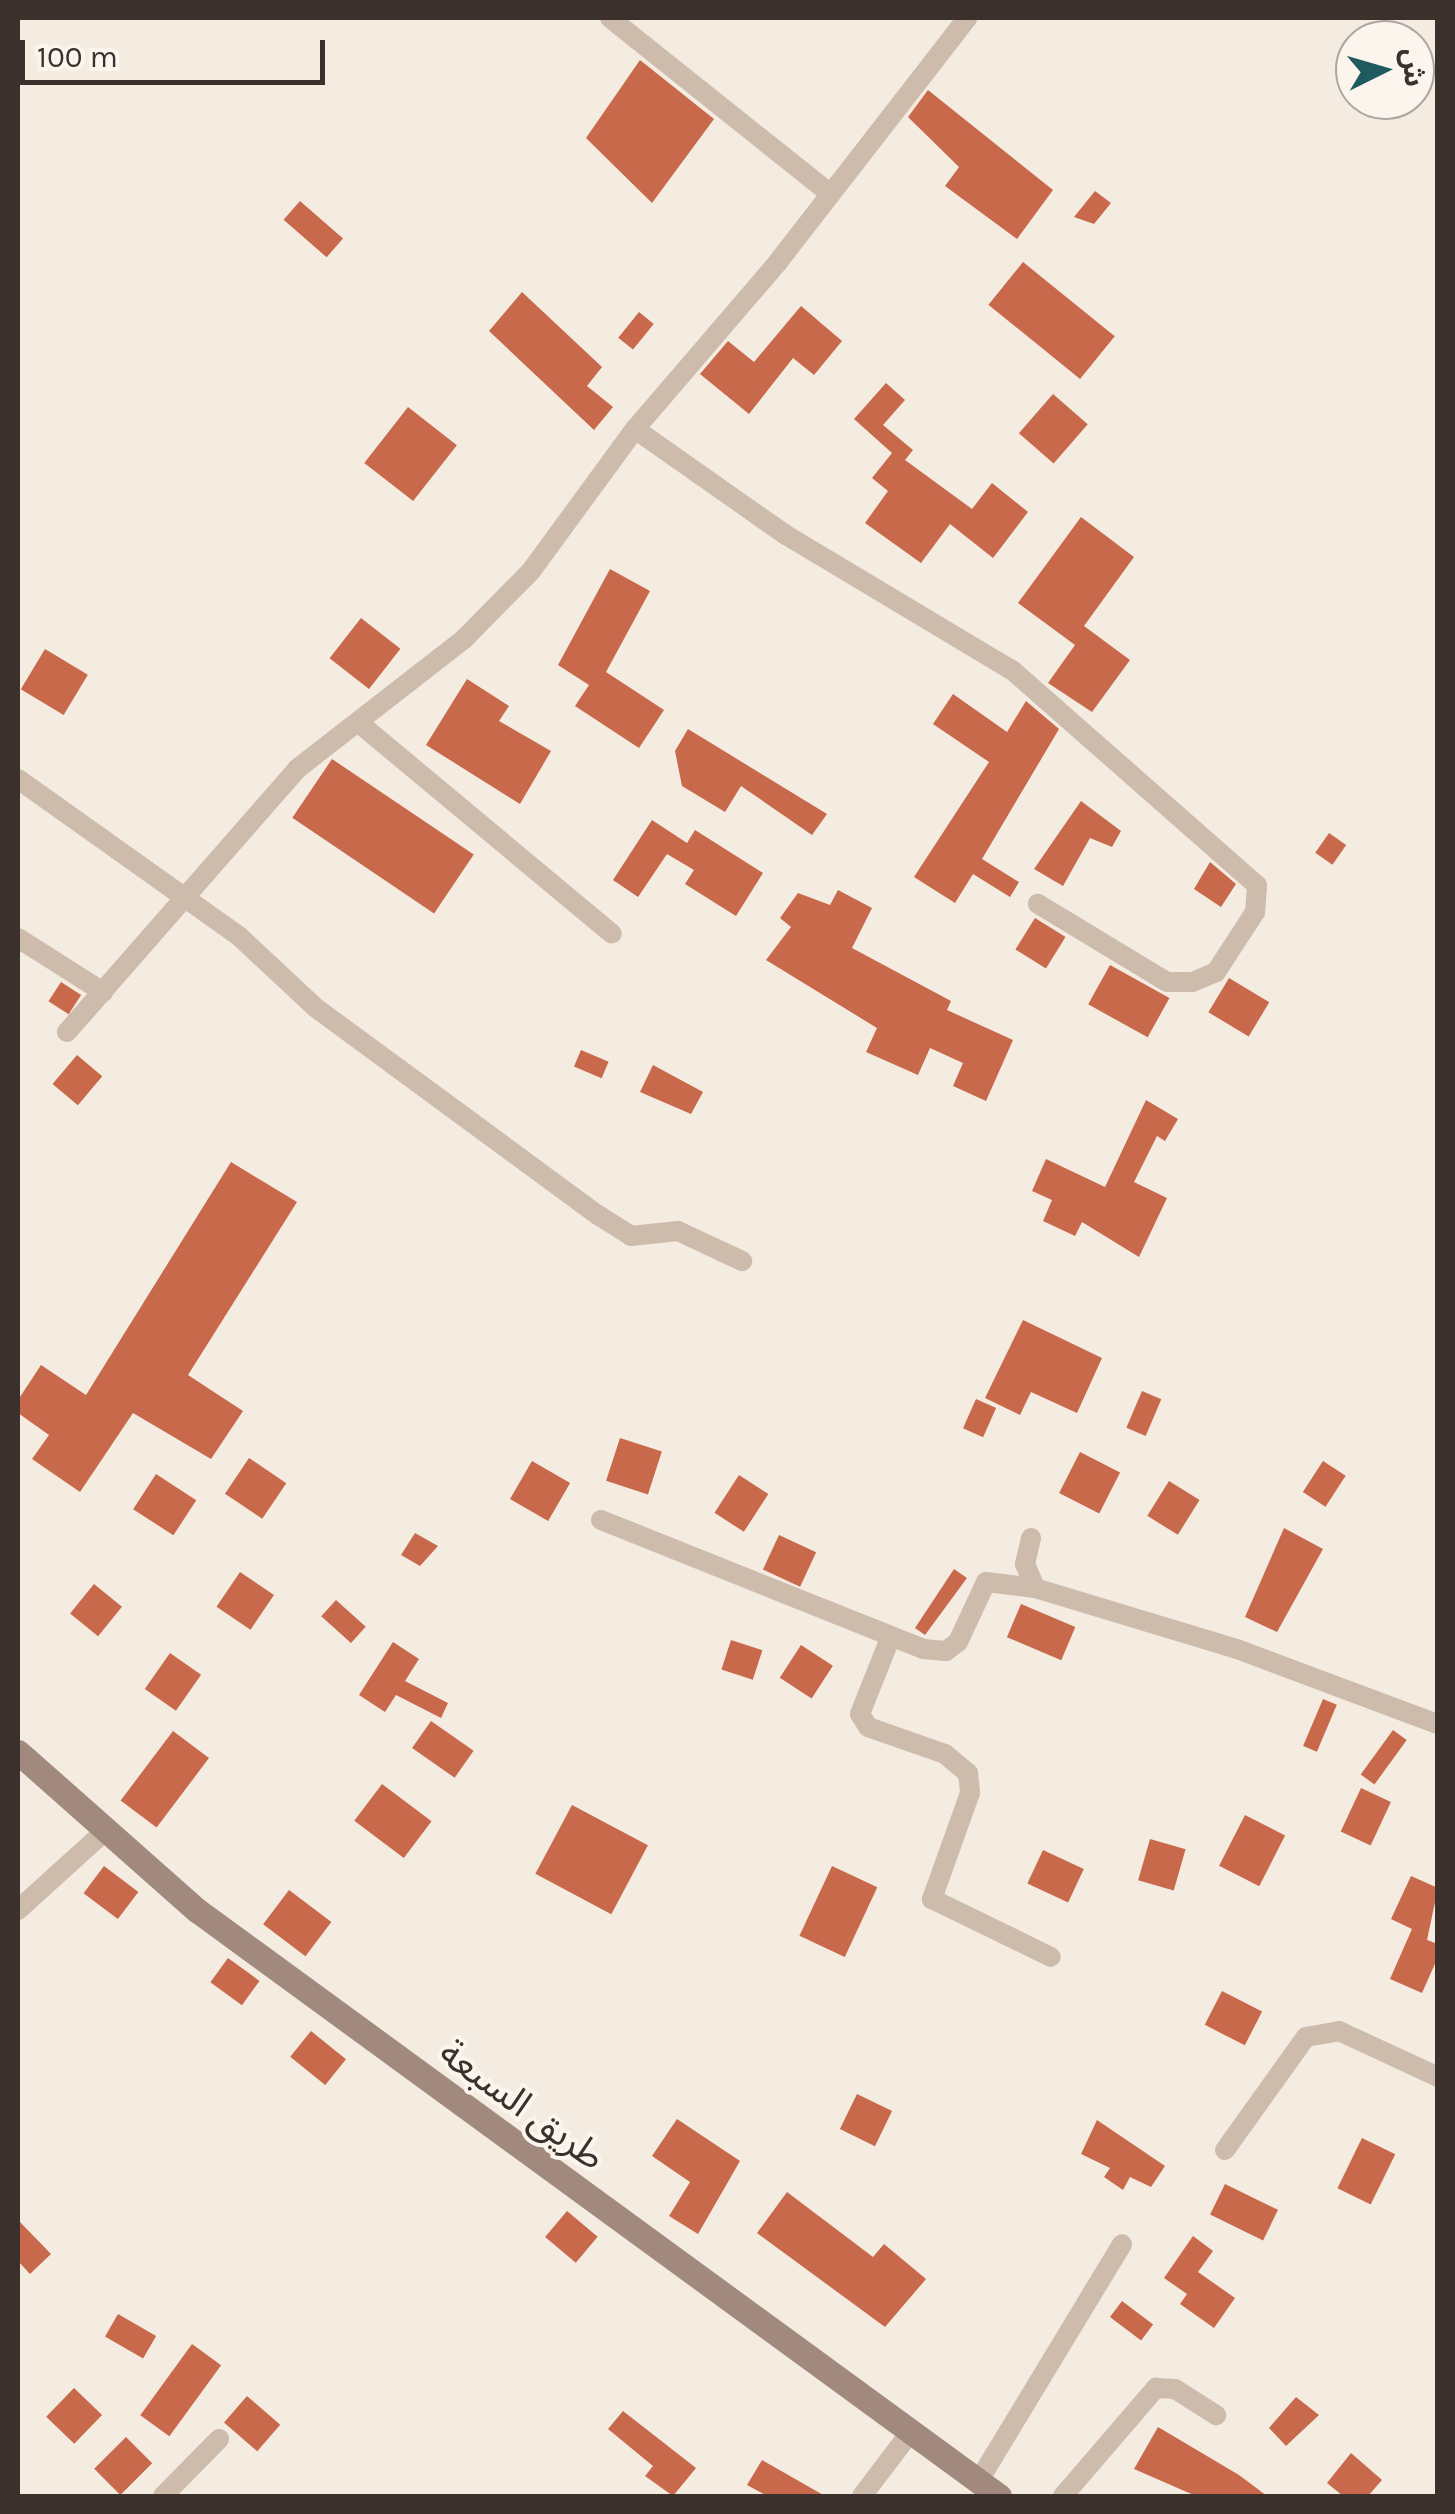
<!DOCTYPE html>
<meta charset="utf-8">
<style>
body{margin:0}
#map{position:relative;width:1455px;height:2514px;overflow:hidden;background:#f4ebe1;font-family:Karla,"Noto Sans Arabic",sans-serif}
div>[style]{position:absolute}
[style*='--x']{left:calc(var(--x)*1px);top:calc(var(--y)*1px);width:calc(var(--w)*1px);rotate:calc(var(--a)*1deg)}
.building>*{inset:0;background:#c8694b;transform-origin:0 0}
.street>*{height:20px;margin:-10px;padding:0 10px;transform-origin:10px;border-radius:10px;background:#cdbbac}
.secondary>*{height:25px;margin:-12.5px;padding:0 12.5px;transform-origin:12.5px;border-radius:12.5px;background:#a18a7d}
span{translate:-50% -50%;white-space:nowrap;text-align:center;line-height:1.15;-webkit-text-stroke:8px #fbf5ee;paint-order:stroke}
.street-label{font-size:38px;color:#3b302b}
.frame{position:absolute;inset:0;border:20px solid #3b302b;pointer-events:none}
.north{position:absolute;left:1335px;top:20px;width:100px;height:100px;box-sizing:border-box;background:#fbf5ee;border:2px solid #aea6a0;border-radius:50%;rotate:85deg;font-size:28px;font-weight:700;line-height:40px;text-align:center;color:#3b302b}
.north::after{content:'';display:block;margin:auto;width:35px;height:45px;background:#1f5a5e;clip-path:polygon(50% 0,100% 100%,50% 72%,0 100%)}
.scale{position:absolute;left:20px;top:40px;width:305px;height:45px;box-sizing:border-box;border:5px solid #3b302b;border-top:0;padding-left:12px;font-size:30px;line-height:35px;white-space:nowrap;color:#3b302b;-webkit-text-stroke:8px #fbf5ee;paint-order:stroke}
</style>
<div id="map">
<div class="building">
<div style="clip-path:polygon(640px 60px,714px 119px,652px 203px,586px 138px)"></div>
<div style="clip-path:polygon(928px 90px,1053px 190px,1017px 239px,945px 186px,959px 167px,908px 117px)"></div>
<div style="clip-path:polygon(1095px 191px,1111px 203px,1094px 224px,1074px 217px)"></div>
<div style="left:300px;top:201px;width:57px;height:25px;rotate:41deg"></div>
<div style="left:1023px;top:262px;width:118px;height:55px;rotate:39deg"></div>
<div style="clip-path:polygon(522px 292px,602px 367px,587px 386px,613px 407px,594px 430px,489px 331px)"></div>
<div style="clip-path:polygon(801px 306px,842px 341px,814px 375px,793px 358px,749px 414px,700px 374px,728px 341px,754px 362px)"></div>
<div style="left:639px;top:312px;width:19px;height:33px;rotate:39deg"></div>
<div style="clip-path:polygon(886px 383px,905px 400px,883px 425px,913px 450px,905px 460px,972px 509px,992px 483px,1028px 512px,993px 558px,950px 524px,921px 563px,865px 523px,888px 491px,872px 478px,892px 453px,854px 419px)"></div>
<div style="left:1053px;top:394px;width:46px;height:52px;rotate:41deg"></div>
<div style="left:408px;top:407px;width:62px;height:71px;rotate:38deg"></div>
<div style="clip-path:polygon(1081px 517px,1134px 557px,1084px 626px,1130px 660px,1092px 712px,1048px 683px,1075px 645px,1018px 603px)"></div>
<div style="clip-path:polygon(610px 569px,650px 591px,606px 672px,664px 710px,639px 748px,575px 706px,589px 685px,558px 665px)"></div>
<div style="left:361px;top:618px;width:50px;height:51px;rotate:38deg"></div>
<div style="left:45px;top:649px;width:50px;height:47px;rotate:31deg"></div>
<div style="clip-path:polygon(467px 679px,509px 706px,499px 721px,551px 751px,520px 804px,426px 745px)"></div>
<div style="clip-path:polygon(953px 694px,1007px 732px,1026px 701px,1059px 729px,982px 859px,1019px 882px,1010px 897px,973px 874px,955px 903px,914px 877px,989px 762px,933px 724px)"></div>
<div style="clip-path:polygon(688px 729px,827px 814px,812px 835px,741px 786px,725px 812px,682px 786px,675px 751px)"></div>
<div style="left:332px;top:759px;width:171px;height:71px;rotate:34deg"></div>
<div style="clip-path:polygon(1081px 801px,1121px 831px,1112px 847px,1090px 838px,1063px 886px,1034px 869px)"></div>
<div style="clip-path:polygon(652px 820px,687px 843px,695px 830px,763px 873px,736px 916px,685px 884px,694px 870px,667px 854px,638px 897px,613px 880px)"></div>
<div style="left:1329px;top:833px;width:21px;height:24px;rotate:35deg"></div>
<div style="clip-path:polygon(1210px 862px,1236px 884px,1221px 907px,1194px 889px)"></div>
<div style="clip-path:polygon(838px 890px,872px 908px,852px 948px,951px 1001px,947px 1010px,1013px 1040px,986px 1101px,953px 1086px,963px 1063px,930px 1048px,918px 1075px,866px 1052px,877px 1028px,766px 960px,791px 927px,780px 918px,798px 893px,830px 905px)"></div>
<div style="left:1035px;top:918px;width:36px;height:37px;rotate:32deg"></div>
<div style="left:1110px;top:965px;width:68px;height:45px;rotate:29deg"></div>
<div style="left:1229px;top:978px;width:47px;height:40px;rotate:31deg"></div>
<div style="left:61px;top:982px;width:24px;height:23px;rotate:33deg"></div>
<div style="left:581px;top:1050px;width:30px;height:18px;rotate:23deg"></div>
<div style="left:77px;top:1055px;width:33px;height:38px;rotate:40deg"></div>
<div style="clip-path:polygon(653px 1065px,703px 1092px,691px 1114px,640px 1092px)"></div>
<div style="clip-path:polygon(1146px 1100px,1178px 1119px,1165px 1141px,1157px 1136px,1134px 1182px,1167px 1198px,1139px 1257px,1082px 1222px,1075px 1236px,1043px 1221px,1052px 1200px,1032px 1191px,1046px 1159px,1105px 1187px)"></div>
<div style="clip-path:polygon(231px 1162px,297px 1202px,188px 1375px,243px 1411px,211px 1459px,133px 1413px,80px 1492px,32px 1459px,49px 1435px,18px 1413px,18px 1400px,41px 1365px,86px 1395px)"></div>
<div style="clip-path:polygon(1023px 1320px,1102px 1358px,1077px 1413px,1031px 1392px,1020px 1415px,985px 1398px)"></div>
<div style="left:1142px;top:1391px;width:21px;height:40px;rotate:23deg"></div>
<div style="left:976px;top:1399px;width:22px;height:32px;rotate:24deg"></div>
<div style="left:620px;top:1438px;width:44px;height:45px;rotate:18deg"></div>
<div style="left:1080px;top:1452px;width:45px;height:46px;rotate:27deg"></div>
<div style="left:249px;top:1458px;width:45px;height:43px;rotate:34deg"></div>
<div style="left:532px;top:1461px;width:44px;height:44px;rotate:30deg"></div>
<div style="left:1323px;top:1461px;width:27px;height:37px;rotate:33deg"></div>
<div style="left:156px;top:1474px;width:48px;height:42px;rotate:33deg"></div>
<div style="left:739px;top:1475px;width:35px;height:45px;rotate:33deg"></div>
<div style="left:1169px;top:1481px;width:36px;height:41px;rotate:32deg"></div>
<div style="clip-path:polygon(1284px 1528px,1323px 1549px,1277px 1632px,1245px 1617px)"></div>
<div style="clip-path:polygon(415px 1533px,438px 1546px,420px 1566px,401px 1555px)"></div>
<div style="left:779px;top:1535px;width:41px;height:38px;rotate:25deg"></div>
<div style="clip-path:polygon(954px 1569px,967px 1578px,925px 1635px,915px 1628px)"></div>
<div style="left:240px;top:1572px;width:41px;height:42px;rotate:34deg"></div>
<div style="left:94px;top:1584px;width:36px;height:38px;rotate:39deg"></div>
<div style="left:336px;top:1600px;width:40px;height:22px;rotate:42deg"></div>
<div style="left:1021px;top:1604px;width:59px;height:36px;rotate:23deg"></div>
<div style="left:731px;top:1640px;width:33px;height:31px;rotate:18deg"></div>
<div style="clip-path:polygon(393px 1642px,419px 1659px,405px 1681px,448px 1703px,441px 1718px,396px 1695px,385px 1712px,359px 1695px)"></div>
<div style="left:801px;top:1645px;width:38px;height:39px;rotate:33deg"></div>
<div style="left:170px;top:1653px;width:38px;height:44px;rotate:35deg"></div>
<div style="left:1323px;top:1699px;width:15px;height:51px;rotate:23deg"></div>
<div style="left:431px;top:1721px;width:52px;height:33px;rotate:35deg"></div>
<div style="left:1393px;top:1730px;width:17px;height:55px;rotate:36deg"></div>
<div style="left:173px;top:1731px;width:45px;height:87px;rotate:37deg"></div>
<div style="left:382px;top:1784px;width:62px;height:46px;rotate:37deg"></div>
<div style="left:1361px;top:1788px;width:33px;height:48px;rotate:25deg"></div>
<div style="left:572px;top:1805px;width:86px;height:78px;rotate:28deg"></div>
<div style="left:1245px;top:1815px;width:45px;height:57px;rotate:27deg"></div>
<div style="left:1150px;top:1839px;width:37px;height:43px;rotate:16deg"></div>
<div style="left:1043px;top:1850px;width:45px;height:37px;rotate:25deg"></div>
<div style="left:104px;top:1866px;width:43px;height:34px;rotate:37deg"></div>
<div style="left:832px;top:1866px;width:50px;height:77px;rotate:25deg"></div>
<div style="clip-path:polygon(1411px 1876px,1438px 1888px,1427px 1940px,1438px 1944px,1438px 1957px,1422px 1993px,1390px 1979px,1412px 1929px,1391px 1919px)"></div>
<div style="left:289px;top:1890px;width:53px;height:43px;rotate:37deg"></div>
<div style="left:228px;top:1958px;width:39px;height:30px;rotate:36deg"></div>
<div style="left:1222px;top:1991px;width:45px;height:38px;rotate:27deg"></div>
<div style="left:311px;top:2031px;width:45px;height:33px;rotate:39deg"></div>
<div style="left:857px;top:2094px;width:39px;height:39px;rotate:26deg"></div>
<div style="clip-path:polygon(677px 2119px,740px 2161px,698px 2234px,669px 2216px,690px 2182px,652px 2156px)"></div>
<div style="clip-path:polygon(1097px 2120px,1165px 2166px,1151px 2187px,1130px 2177px,1123px 2190px,1104px 2177px,1110px 2168px,1081px 2154px)"></div>
<div style="left:1362px;top:2138px;width:37px;height:56px;rotate:26deg"></div>
<div style="left:1225px;top:2184px;width:59px;height:34px;rotate:26deg"></div>
<div style="clip-path:polygon(787px 2192px,873px 2257px,884px 2244px,926px 2279px,885px 2327px,757px 2233px)"></div>
<div style="left:567px;top:2211px;width:40px;height:34px;rotate:40deg"></div>
<div style="clip-path:polygon(18px 2220px,51px 2254px,30px 2274px,18px 2261px)"></div>
<div style="clip-path:polygon(1193px 2236px,1213px 2251px,1198px 2272px,1235px 2298px,1214px 2328px,1180px 2304px,1187px 2294px,1164px 2278px)"></div>
<div style="left:1122px;top:2301px;width:39px;height:20px;rotate:37deg"></div>
<div style="left:118px;top:2314px;width:44px;height:26px;rotate:30deg"></div>
<div style="left:192px;top:2344px;width:36px;height:88px;rotate:36deg"></div>
<div style="left:74px;top:2388px;width:39px;height:40px;rotate:44deg"></div>
<div style="left:247px;top:2396px;width:44px;height:35px;rotate:41deg"></div>
<div style="clip-path:polygon(1296px 2397px,1319px 2415px,1286px 2446px,1269px 2428px)"></div>
<div style="clip-path:polygon(623px 2411px,696px 2468px,673px 2496px,645px 2476px,653px 2466px,608px 2429px)"></div>
<div style="clip-path:polygon(1158px 2427px,1239px 2475px,1267px 2496px,1196px 2496px,1134px 2469px)"></div>
<div style="left:126px;top:2437px;width:37px;height:45px;rotate:45deg"></div>
<div style="clip-path:polygon(1351px 2453px,1382px 2480px,1368px 2496px,1343px 2496px,1327px 2483px)"></div>
<div style="clip-path:polygon(762px 2460px,825px 2496px,767px 2496px,747px 2485px)"></div>
</div>
<div class="street">
<div style="--x:610;--y:18;--w:280;--a:38.6"></div>
<div style="--x:635;--y:429;--w:184;--a:35.1"></div>
<div style="--x:786;--y:535;--w:263;--a:30.9"></div>
<div style="--x:1012;--y:670;--w:326;--a:41.3"></div>
<div style="--x:1257;--y:885;--w:27;--a:94"></div>
<div style="--x:1255;--y:912;--w:72;--a:123"></div>
<div style="--x:1216;--y:972;--w:26;--a:157"></div>
<div style="--x:1192;--y:982;--w:25;--a:180"></div>
<div style="--x:1167;--y:982;--w:151;--a:-148.8"></div>
<div style="--x:359;--y:723;--w:329;--a:39.8"></div>
<div style="--x:18;--y:779;--w:272;--a:35.4"></div>
<div style="--x:240;--y:937;--w:104;--a:43.1"></div>
<div style="--x:316;--y:1008;--w:350;--a:36.3"></div>
<div style="--x:598;--y:1215;--w:39;--a:32"></div>
<div style="--x:631;--y:1236;--w:47;--a:-6.1"></div>
<div style="--x:678;--y:1231;--w:71;--a:25.1"></div>
<div style="--x:18;--y:938;--w:101;--a:32.4"></div>
<div style="--x:67;--y:1032;--w:349;--a:-48.8"></div>
<div style="--x:297;--y:769;--w:212;--a:-37.9"></div>
<div style="--x:464;--y:639;--w:95;--a:-45.4"></div>
<div style="--x:531;--y:571;--w:176;--a:-53.8"></div>
<div style="--x:635;--y:429;--w:220;--a:-49.4"></div>
<div style="--x:778;--y:262;--w:309;--a:-52.2"></div>
<div style="--x:601;--y:1520;--w:347;--a:21.8"></div>
<div style="--x:923;--y:1649;--w:23;--a:5"></div>
<div style="--x:946;--y:1651;--w:15;--a:-37"></div>
<div style="--x:958;--y:1642;--w:66;--a:-65"></div>
<div style="--x:986;--y:1582;--w:49;--a:7"></div>
<div style="--x:1031;--y:1538;--w:27;--a:103"></div>
<div style="--x:1025;--y:1564;--w:26;--a:67"></div>
<div style="--x:1035;--y:1588;--w:211;--a:16.8"></div>
<div style="--x:1237;--y:1649;--w:215;--a:20.5"></div>
<div style="--x:891;--y:1636;--w:84;--a:111.7"></div>
<div style="--x:860;--y:1714;--w:15;--a:58"></div>
<div style="--x:868;--y:1727;--w:82;--a:19.3"></div>
<div style="--x:945;--y:1754;--w:30;--a:40"></div>
<div style="--x:968;--y:1773;--w:20;--a:84"></div>
<div style="--x:970;--y:1793;--w:113;--a:109.7"></div>
<div style="--x:932;--y:1899;--w:132;--a:26"></div>
<div style="--x:18;--y:1910;--w:116;--a:-42.2"></div>
<div style="--x:1225;--y:2150;--w:139;--a:-54.4"></div>
<div style="--x:1306;--y:2037;--w:34;--a:-10"></div>
<div style="--x:1339;--y:2031;--w:109;--a:24.9"></div>
<div style="--x:978;--y:2482;--w:278;--a:-58.8"></div>
<div style="--x:163;--y:2496;--w:80;--a:-45.5"></div>
<div style="--x:862;--y:2496;--w:78;--a:-52.8"></div>
<div style="--x:1063;--y:2496;--w:143;--a:-49.3"></div>
<div style="--x:1156;--y:2388;--w:19;--a:3"></div>
<div style="--x:1175;--y:2389;--w:49;--a:32.4"></div>
</div>
<div class="secondary">
<div style="--x:18;--y:1752;--w:240;--a:41.5"></div>
<div style="--x:198;--y:1911;--w:992;--a:36.14"></div>
</div>
<div class="street-label">
<span style="left:522px;top:2105px;rotate:36deg">طريق السبعة</span>
</div>
<div class="frame"></div>
<div class="north">ش</div>
<div class="scale">100 m</div>
</div>
